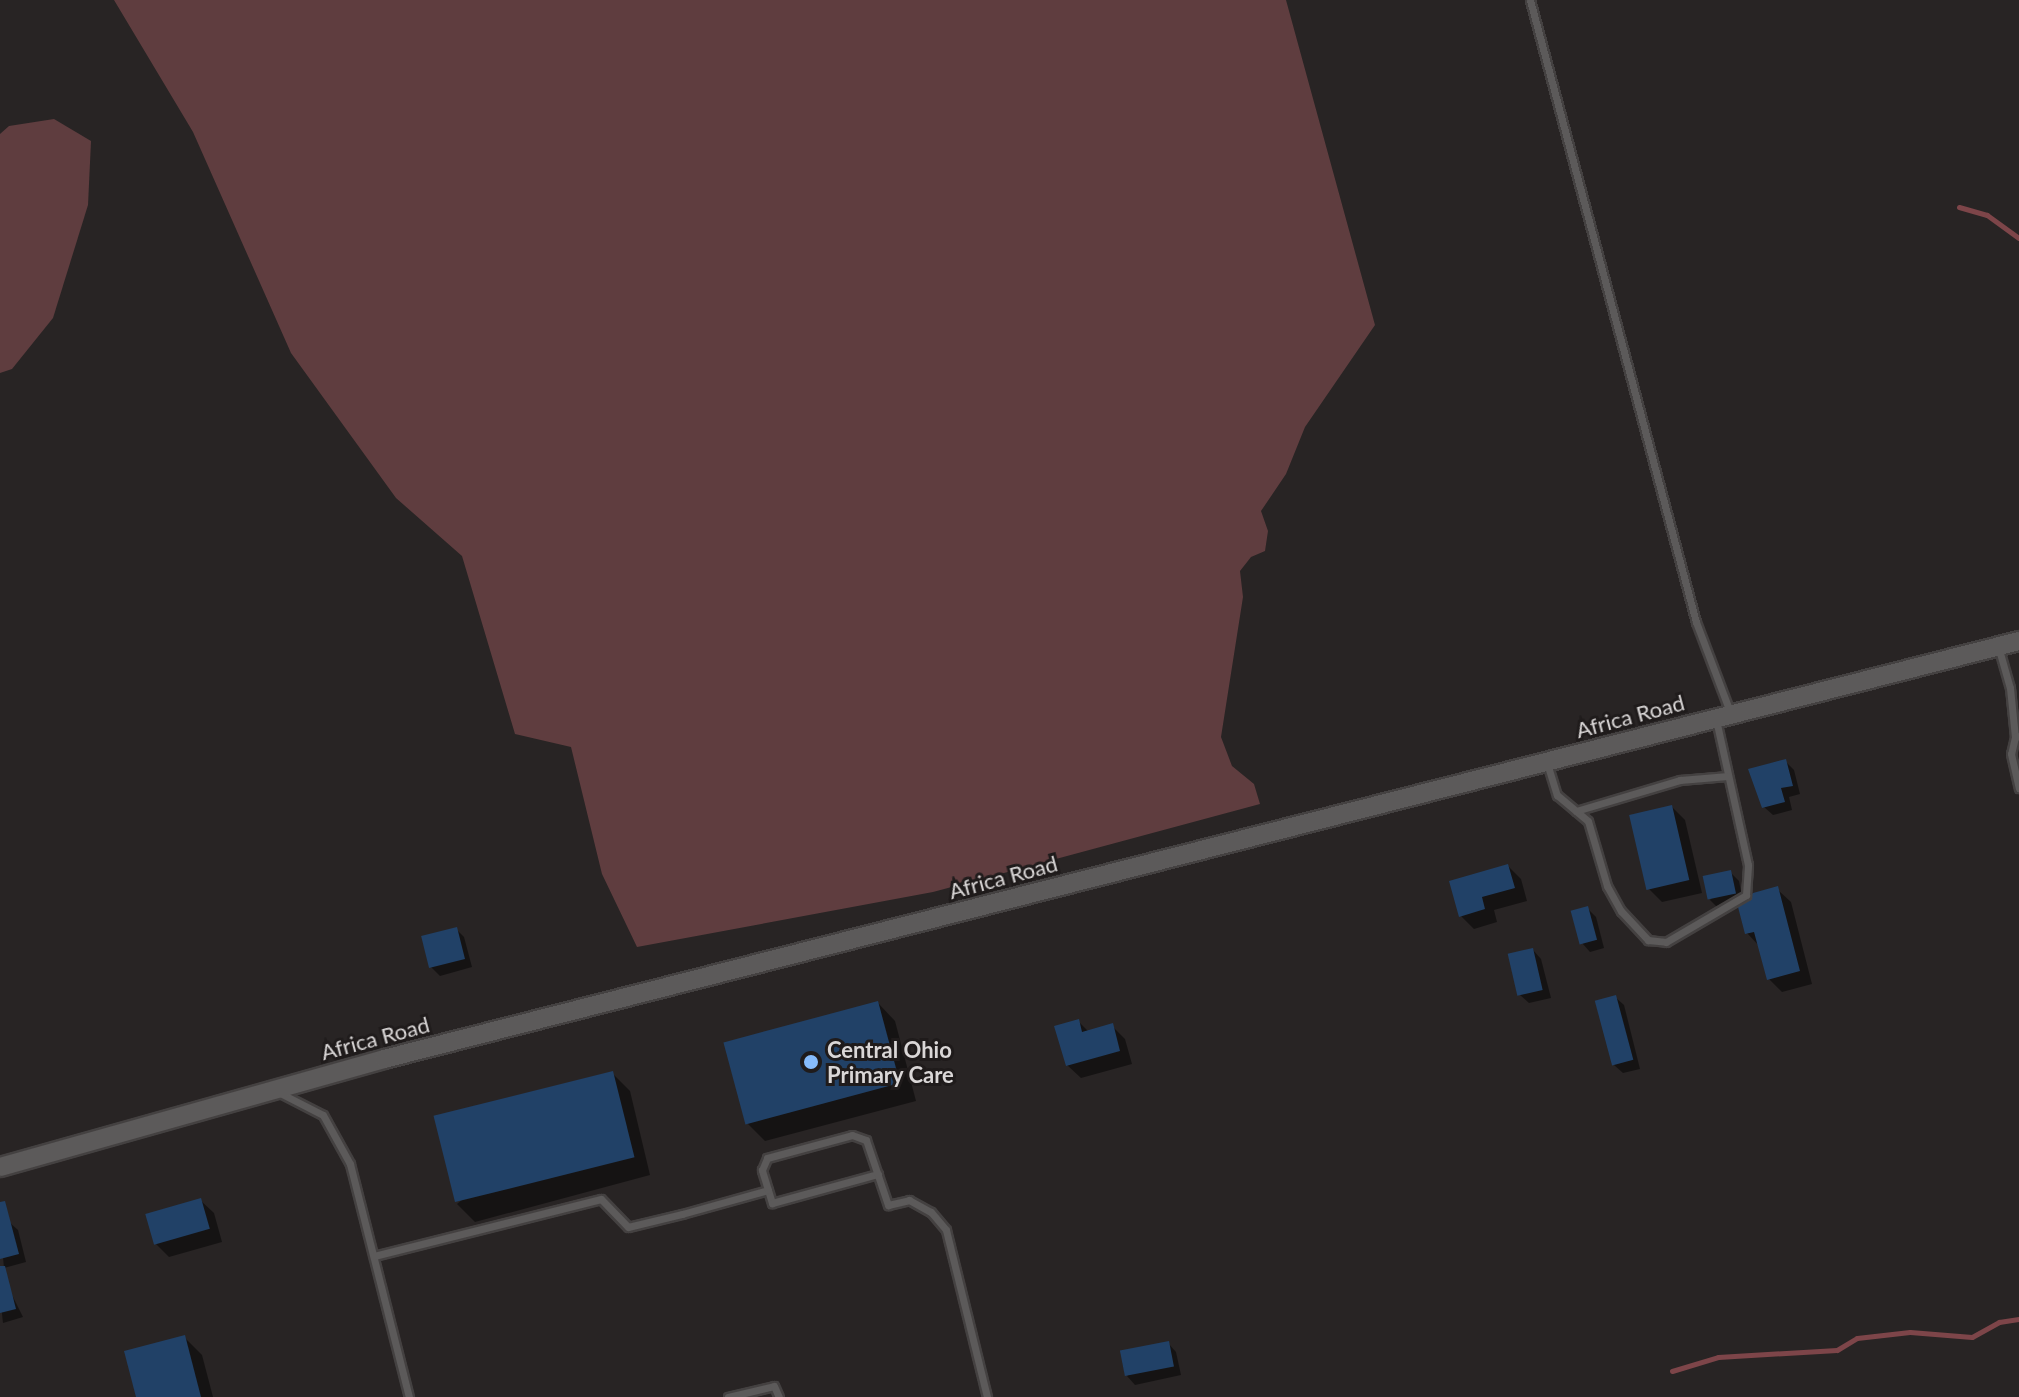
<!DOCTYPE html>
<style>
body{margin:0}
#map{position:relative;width:2019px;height:1397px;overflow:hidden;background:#282424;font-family:Lato,sans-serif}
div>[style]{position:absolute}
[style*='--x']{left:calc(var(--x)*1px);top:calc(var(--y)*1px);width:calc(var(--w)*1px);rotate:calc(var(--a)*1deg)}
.green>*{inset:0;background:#5f3d3f}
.shadow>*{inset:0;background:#0007}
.stream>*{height:5px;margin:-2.5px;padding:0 2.5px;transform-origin:2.5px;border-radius:2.5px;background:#7d4549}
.building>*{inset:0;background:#214167;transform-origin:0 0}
.roads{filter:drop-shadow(2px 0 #444141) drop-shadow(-2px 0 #444141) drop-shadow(0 2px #444141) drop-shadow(0 -2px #444141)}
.service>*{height:7px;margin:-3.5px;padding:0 3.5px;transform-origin:3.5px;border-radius:3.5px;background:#5c5a5a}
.tertiary>*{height:18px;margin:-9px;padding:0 9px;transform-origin:9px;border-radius:9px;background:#5c5a5a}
.dots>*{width:22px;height:22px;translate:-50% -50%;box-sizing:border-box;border:4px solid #1f1b1b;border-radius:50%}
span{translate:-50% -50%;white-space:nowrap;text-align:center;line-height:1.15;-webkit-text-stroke:6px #1f1b1b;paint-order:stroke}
.street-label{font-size:22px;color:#dad7d7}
.poi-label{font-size:22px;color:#dad7d7;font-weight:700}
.left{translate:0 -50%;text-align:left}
</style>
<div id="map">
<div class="green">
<div style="clip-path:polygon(114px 0,1286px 0,1375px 325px,1305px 427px,1286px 474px,1261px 511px,1268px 531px,1265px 551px,1251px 557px,1240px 571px,1243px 597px,1221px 737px,1232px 766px,1254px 784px,1260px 804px,933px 892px,637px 947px,602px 874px,571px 747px,515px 734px,462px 556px,396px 498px,291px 353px,193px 132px)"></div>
<div style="clip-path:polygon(54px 119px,91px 141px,88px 205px,53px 318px,12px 369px,0 373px,0 134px,9px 126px)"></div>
</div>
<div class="shadow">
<div style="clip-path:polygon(1785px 761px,1794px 770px,1800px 794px,1789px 797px,1792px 810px,1773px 815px,1764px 807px)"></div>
<div style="clip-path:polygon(1672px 807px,1685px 820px,1702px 893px,1662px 902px,1649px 889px)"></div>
<div style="clip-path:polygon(1508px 866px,1521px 879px,1527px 901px,1494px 910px,1497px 922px,1474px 929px,1461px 916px)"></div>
<div style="clip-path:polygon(1731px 873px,1739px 881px,1743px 902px,1719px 909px,1710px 900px)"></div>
<div style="clip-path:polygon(1777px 889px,1791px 902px,1812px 984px,1782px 992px,1769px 979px,1760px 947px,1747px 933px)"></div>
<div style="clip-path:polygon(1588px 909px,1596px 917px,1604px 948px,1590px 952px,1582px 943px)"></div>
<div style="clip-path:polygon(456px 929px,464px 937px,472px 967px,440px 976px,431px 967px)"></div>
<div style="clip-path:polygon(1533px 950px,1541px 959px,1551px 998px,1529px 1003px,1520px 995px)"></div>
<div style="clip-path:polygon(1615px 997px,1624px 1005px,1640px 1069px,1623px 1073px,1614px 1065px)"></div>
<div style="clip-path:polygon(878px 1003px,895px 1021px,916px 1101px,765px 1141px,747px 1123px)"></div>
<div style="clip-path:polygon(1078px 1021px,1089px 1032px,1112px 1026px,1125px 1039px,1132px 1064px,1081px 1078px,1067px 1065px)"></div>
<div style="clip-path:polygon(612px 1073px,630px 1091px,650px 1175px,475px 1222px,457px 1204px)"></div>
<div style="clip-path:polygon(200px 1200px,214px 1213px,222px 1242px,169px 1257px,156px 1244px)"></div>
<div style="clip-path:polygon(9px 1222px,18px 1230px,26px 1262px,4px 1268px,0 1224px)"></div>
<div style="clip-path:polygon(11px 1293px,23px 1317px,3px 1323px,0 1296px)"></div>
<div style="clip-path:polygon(184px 1337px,202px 1355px,213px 1397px,138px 1397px)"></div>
<div style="clip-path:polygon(1168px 1343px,1176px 1352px,1181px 1375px,1135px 1385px,1127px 1376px)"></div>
</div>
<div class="stream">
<div style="--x:1959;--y:207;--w:29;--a:16"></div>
<div style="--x:1987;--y:215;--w:39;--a:36"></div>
<div style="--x:1672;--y:1371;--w:48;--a:-16.9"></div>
<div style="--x:1718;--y:1357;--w:119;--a:-3.4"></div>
<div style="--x:1837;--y:1350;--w:23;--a:-31"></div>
<div style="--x:1857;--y:1338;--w:53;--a:-6.5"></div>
<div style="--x:1910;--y:1332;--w:62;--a:4.6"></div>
<div style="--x:1972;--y:1337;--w:31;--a:-29"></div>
<div style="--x:1999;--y:1322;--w:20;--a:-9"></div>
</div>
<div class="building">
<div style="clip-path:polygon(1786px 759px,1793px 786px,1781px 788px,1785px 802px,1762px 808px,1748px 769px)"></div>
<div style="left:1672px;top:805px;width:77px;height:44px;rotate:77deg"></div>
<div style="clip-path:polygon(1508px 864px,1515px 888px,1482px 897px,1485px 909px,1459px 917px,1449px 881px)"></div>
<div style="left:1731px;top:870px;width:24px;height:29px;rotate:78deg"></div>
<div style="clip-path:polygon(1778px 886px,1800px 971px,1767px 980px,1754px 932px,1745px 934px,1738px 907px,1753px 893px)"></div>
<div style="left:1588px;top:906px;width:35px;height:18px;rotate:75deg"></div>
<div style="left:457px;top:927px;width:33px;height:37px;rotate:76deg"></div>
<div style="left:1533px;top:948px;width:43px;height:26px;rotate:77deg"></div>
<div style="left:1616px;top:995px;width:67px;height:22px;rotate:75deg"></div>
<div style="left:878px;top:1001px;width:85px;height:160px;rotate:75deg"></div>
<div style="clip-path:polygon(1079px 1019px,1082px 1032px,1113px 1023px,1120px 1051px,1066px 1066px,1054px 1026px)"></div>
<div style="left:613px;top:1071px;width:89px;height:185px;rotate:76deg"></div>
<div style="left:201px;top:1198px;width:32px;height:58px;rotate:74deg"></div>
<div style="clip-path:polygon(5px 1201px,19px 1254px,0 1259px,0 1202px)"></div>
<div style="clip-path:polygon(0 1266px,5px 1266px,16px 1309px,0 1313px)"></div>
<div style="clip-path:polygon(185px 1335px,201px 1397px,136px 1397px,124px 1351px)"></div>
<div style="left:1169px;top:1341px;width:26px;height:50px;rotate:79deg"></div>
</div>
<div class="roads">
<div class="service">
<div style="--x:1530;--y:0;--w:644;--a:75.06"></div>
<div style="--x:1696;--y:622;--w:96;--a:69.3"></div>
<div style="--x:1998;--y:646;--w:44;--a:74.1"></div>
<div style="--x:2010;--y:688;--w:49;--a:84.2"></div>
<div style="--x:2015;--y:737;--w:4;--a:-14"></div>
<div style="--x:2015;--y:737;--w:17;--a:103"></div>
<div style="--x:2011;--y:754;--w:35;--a:77"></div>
<div style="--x:1547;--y:763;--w:34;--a:73"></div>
<div style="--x:1557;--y:795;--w:40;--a:40"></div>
<div style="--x:1588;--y:821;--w:68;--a:73.7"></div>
<div style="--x:1607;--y:886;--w:29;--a:61"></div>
<div style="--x:1621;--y:911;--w:40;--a:47"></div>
<div style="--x:1648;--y:940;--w:18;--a:6"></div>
<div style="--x:1666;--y:942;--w:93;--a:-30.4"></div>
<div style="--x:1746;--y:895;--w:30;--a:-86"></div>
<div style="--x:1748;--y:865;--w:148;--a:-102.4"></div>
<div style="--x:1576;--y:811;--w:109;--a:-16.6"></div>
<div style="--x:1680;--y:780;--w:48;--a:-4.8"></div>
<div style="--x:280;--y:1093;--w:48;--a:27.1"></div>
<div style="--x:323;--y:1115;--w:56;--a:61.1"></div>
<div style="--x:350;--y:1164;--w:240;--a:75.8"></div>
<div style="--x:768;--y:1190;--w:14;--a:73"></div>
<div style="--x:772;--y:1203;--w:110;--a:-15.3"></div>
<div style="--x:374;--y:1256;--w:234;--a:-14.1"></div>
<div style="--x:601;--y:1199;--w:39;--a:46"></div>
<div style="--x:628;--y:1227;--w:56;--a:-13.5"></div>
<div style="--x:682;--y:1214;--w:89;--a:-15.6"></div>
<div style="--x:768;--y:1190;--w:21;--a:-107"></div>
<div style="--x:762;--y:1170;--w:13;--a:-67"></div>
<div style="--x:767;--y:1158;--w:88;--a:-15.1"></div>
<div style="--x:852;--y:1135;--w:15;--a:20"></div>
<div style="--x:866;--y:1140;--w:69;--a:71.3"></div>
<div style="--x:888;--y:1205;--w:22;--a:-13"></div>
<div style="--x:909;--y:1200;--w:25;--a:29"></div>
<div style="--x:931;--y:1212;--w:23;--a:50"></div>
<div style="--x:946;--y:1230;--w:172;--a:76.2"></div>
<div style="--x:728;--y:1397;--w:47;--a:-13.4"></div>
<div style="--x:774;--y:1386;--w:12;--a:66"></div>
</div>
<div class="tertiary">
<div style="--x:0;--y:1167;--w:399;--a:-15.7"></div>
<div style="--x:384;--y:1059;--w:1688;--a:-14.34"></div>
</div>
</div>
<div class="dots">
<div style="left:811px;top:1062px;background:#86bbfb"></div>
</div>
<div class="street-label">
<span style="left:1630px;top:716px;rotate:-15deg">Africa Road</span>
<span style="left:1003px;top:877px;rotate:-15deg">Africa Road</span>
<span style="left:375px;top:1038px;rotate:-15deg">Africa Road</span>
</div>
<div class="poi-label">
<span class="left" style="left:827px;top:1062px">Central Ohio<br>Primary Care</span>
</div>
</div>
